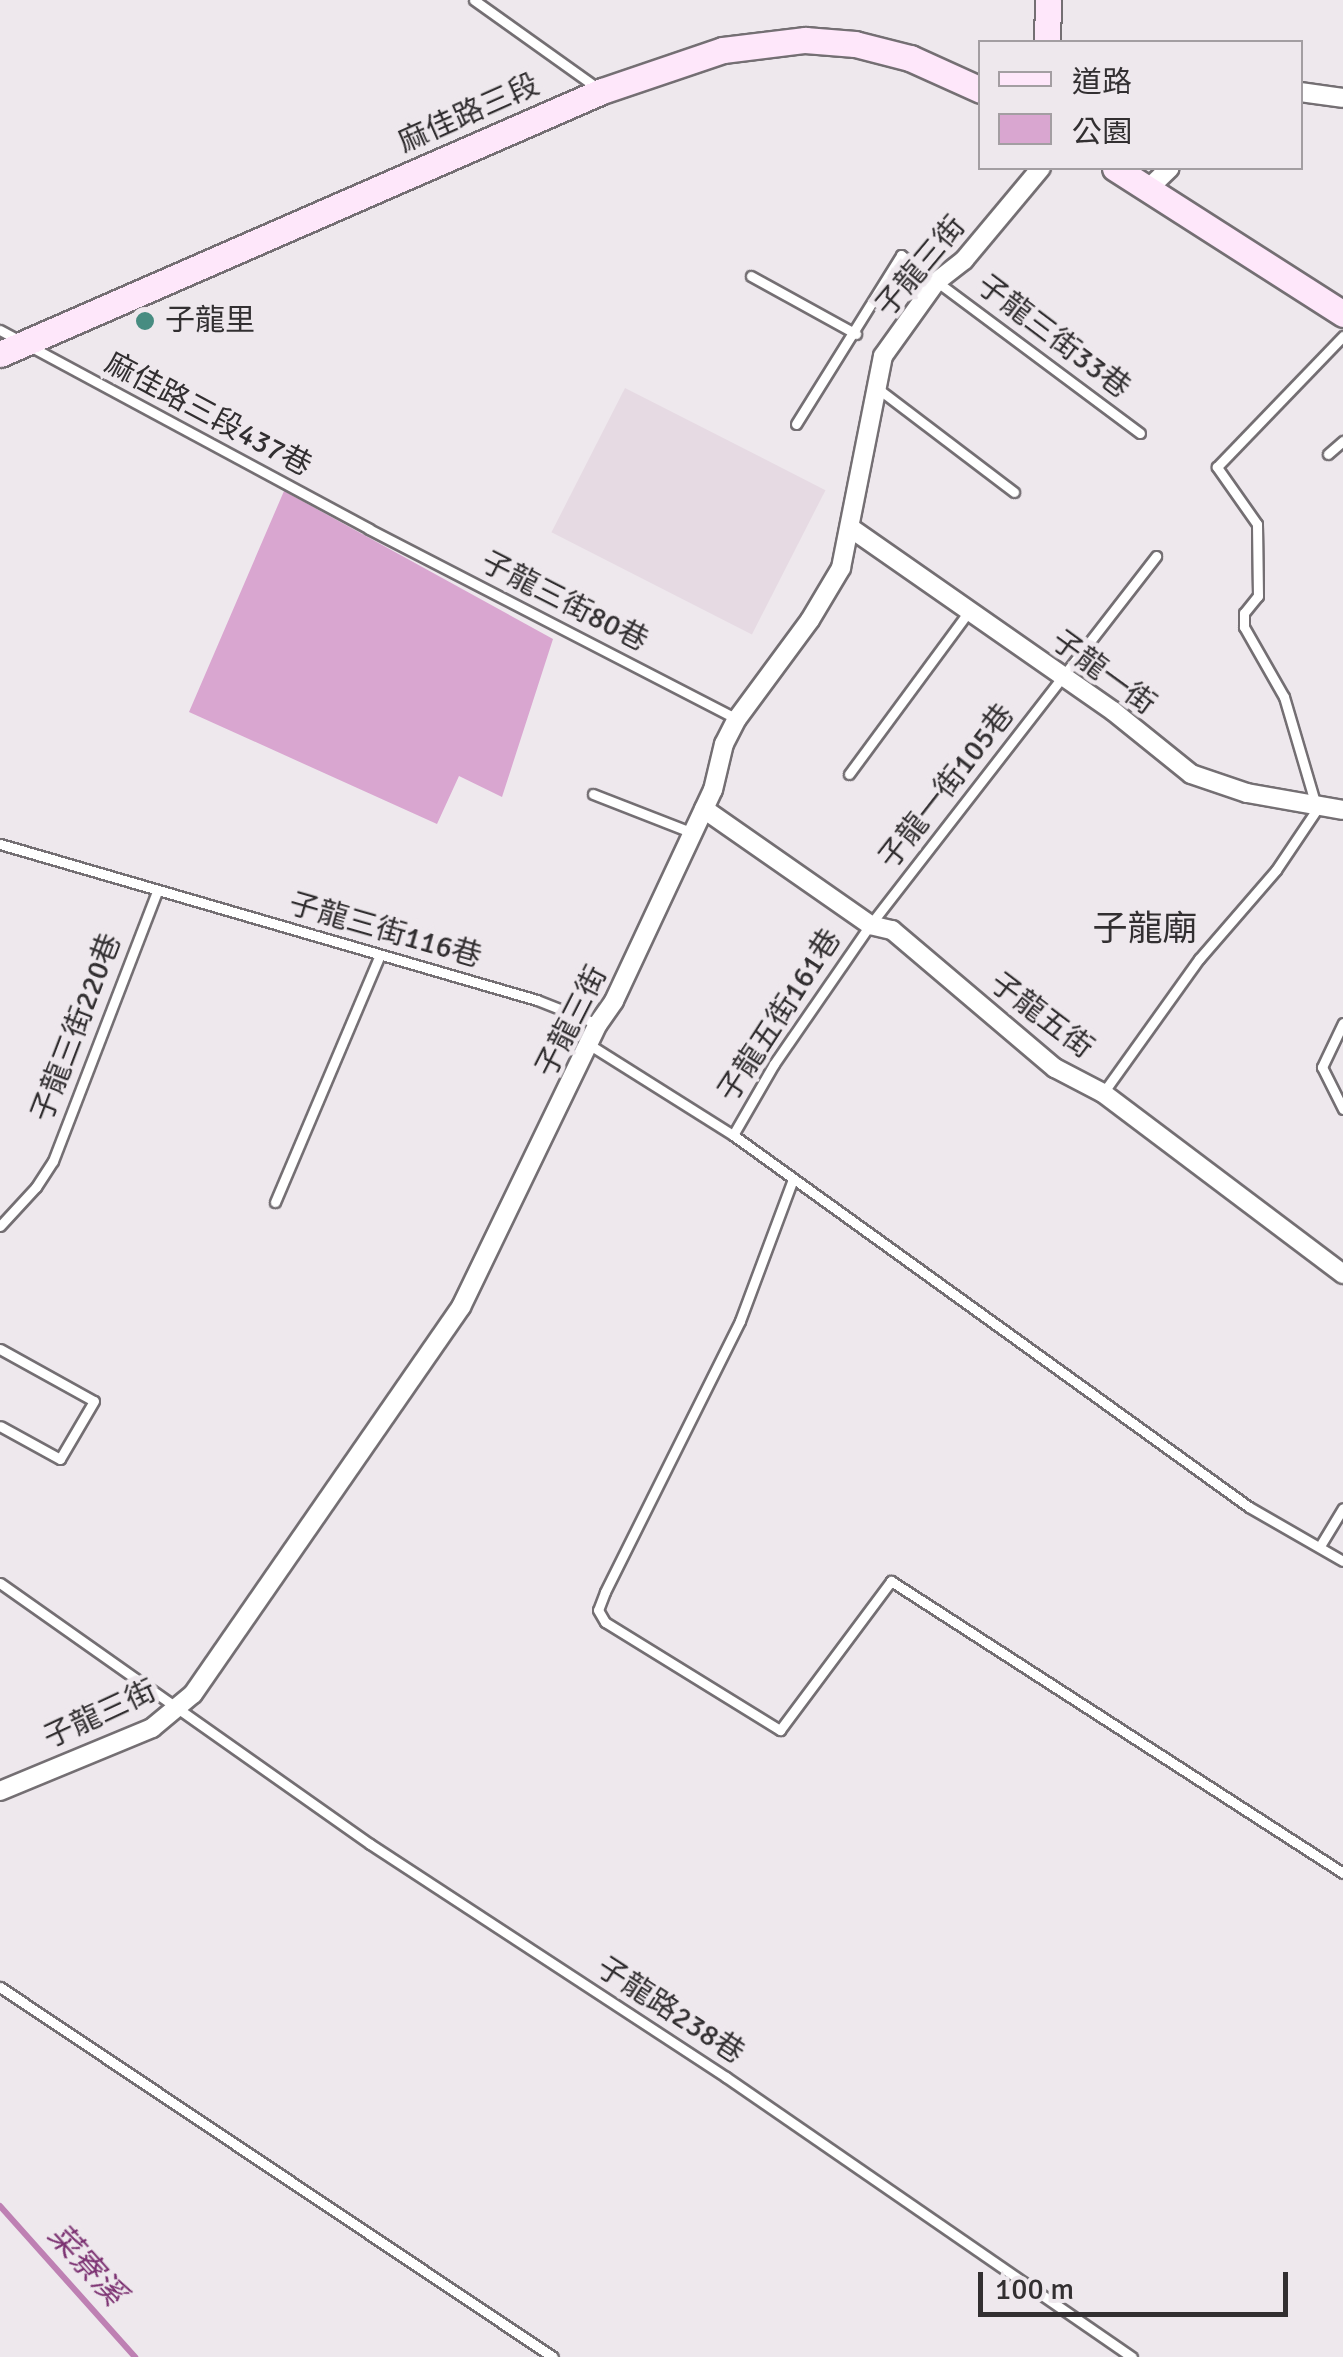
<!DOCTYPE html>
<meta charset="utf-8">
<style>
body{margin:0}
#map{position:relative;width:1343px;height:2357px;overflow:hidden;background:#eee8ed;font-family:Signika,"Noto Sans TC",sans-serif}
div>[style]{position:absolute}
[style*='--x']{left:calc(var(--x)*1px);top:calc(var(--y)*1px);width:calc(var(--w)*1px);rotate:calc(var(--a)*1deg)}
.built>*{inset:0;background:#e6dae3;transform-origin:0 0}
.green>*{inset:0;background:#d9a6d0}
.stream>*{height:6px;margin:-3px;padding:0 3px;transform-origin:3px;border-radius:3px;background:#be80b3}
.roads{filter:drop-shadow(2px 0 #746f73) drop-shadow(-2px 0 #746f73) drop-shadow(0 2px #746f73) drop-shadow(0 -2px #746f73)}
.lane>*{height:9px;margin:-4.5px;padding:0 4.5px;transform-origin:4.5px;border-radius:4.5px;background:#fff}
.street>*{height:18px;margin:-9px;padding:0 9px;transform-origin:9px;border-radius:9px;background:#fff}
.secondary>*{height:25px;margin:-12.5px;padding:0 12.5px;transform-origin:12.5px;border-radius:12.5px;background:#fee7fa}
.dots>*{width:28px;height:28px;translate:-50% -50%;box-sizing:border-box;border:5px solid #eee8ed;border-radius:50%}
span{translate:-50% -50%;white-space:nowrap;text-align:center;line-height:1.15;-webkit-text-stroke:9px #eee8ed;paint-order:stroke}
.street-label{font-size:30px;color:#322f31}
.poi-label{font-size:30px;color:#322f31}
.left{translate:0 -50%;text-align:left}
.water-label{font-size:32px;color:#7c3272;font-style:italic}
.quarter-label{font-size:35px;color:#322f31}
.legend{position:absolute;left:978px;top:40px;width:325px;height:130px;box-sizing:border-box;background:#eee8ed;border:2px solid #a39ea2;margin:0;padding:12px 18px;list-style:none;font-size:30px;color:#322f31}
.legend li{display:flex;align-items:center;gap:20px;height:50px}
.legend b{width:50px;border:2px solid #a39ea2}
.scale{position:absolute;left:978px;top:2272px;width:310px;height:45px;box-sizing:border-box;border:5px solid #322f31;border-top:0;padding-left:12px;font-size:30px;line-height:35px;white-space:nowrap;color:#322f31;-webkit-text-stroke:8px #eee8ed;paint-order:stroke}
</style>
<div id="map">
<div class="built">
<div style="left:625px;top:388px;width:225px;height:162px;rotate:27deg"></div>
</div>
<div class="green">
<div style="clip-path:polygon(284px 491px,553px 639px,502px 797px,459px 776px,437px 824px,189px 712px)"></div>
</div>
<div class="stream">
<div style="--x:0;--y:2206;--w:203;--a:48.2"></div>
</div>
<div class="roads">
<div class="lane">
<div style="--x:474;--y:0;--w:155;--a:35.5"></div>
<div style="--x:751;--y:276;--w:120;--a:28.9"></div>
<div style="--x:0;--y:330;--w:419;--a:28.3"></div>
<div style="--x:369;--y:529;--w:414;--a:27.3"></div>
<div style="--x:877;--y:388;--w:172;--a:37.2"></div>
<div style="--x:796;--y:424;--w:199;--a:-58.1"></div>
<div style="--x:901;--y:255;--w:298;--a:36.7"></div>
<div style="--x:1328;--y:454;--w:20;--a:-41"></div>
<div style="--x:849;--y:774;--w:204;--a:-53.6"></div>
<div style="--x:593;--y:794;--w:107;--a:21.3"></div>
<div style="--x:0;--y:844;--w:559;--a:16.2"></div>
<div style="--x:537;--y:1000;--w:66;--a:21.5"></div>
<div style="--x:1343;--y:1023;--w:49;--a:115.5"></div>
<div style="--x:1322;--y:1067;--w:47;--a:63.4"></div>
<div style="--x:590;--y:1045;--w:169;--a:32.2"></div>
<div style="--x:733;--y:1135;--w:636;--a:35.79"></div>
<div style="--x:1249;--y:1507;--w:108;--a:29.9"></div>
<div style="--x:1103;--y:1093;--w:165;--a:-54.4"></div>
<div style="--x:1199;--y:959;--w:118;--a:-49.1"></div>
<div style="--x:1276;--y:870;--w:73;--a:-56.1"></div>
<div style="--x:1317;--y:809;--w:117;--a:-106.4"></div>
<div style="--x:1284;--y:697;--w:81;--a:-119.7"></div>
<div style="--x:1244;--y:627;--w:14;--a:-90"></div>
<div style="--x:1244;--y:613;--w:22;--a:-51"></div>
<div style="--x:1258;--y:596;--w:72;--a:-90.8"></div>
<div style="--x:1257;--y:524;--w:70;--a:-125.1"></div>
<div style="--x:1217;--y:467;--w:182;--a:-46.1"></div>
<div style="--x:733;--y:1135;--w:82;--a:-60"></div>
<div style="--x:774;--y:1064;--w:169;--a:-55.4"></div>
<div style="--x:870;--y:925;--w:467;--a:-52.2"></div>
<div style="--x:793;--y:1179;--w:152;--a:110.5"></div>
<div style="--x:740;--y:1321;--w:303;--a:116.5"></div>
<div style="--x:605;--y:1592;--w:19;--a:111"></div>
<div style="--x:598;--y:1610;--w:14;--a:60"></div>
<div style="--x:605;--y:1622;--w:206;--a:31.7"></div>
<div style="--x:780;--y:1730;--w:186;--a:-53.3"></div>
<div style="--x:891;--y:1581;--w:538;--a:32.86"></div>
<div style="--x:275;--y:1202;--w:268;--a:-67"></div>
<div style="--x:0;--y:1226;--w:53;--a:-47.3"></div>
<div style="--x:36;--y:1187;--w:31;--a:-57"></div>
<div style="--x:53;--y:1161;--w:289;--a:-68.9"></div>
<div style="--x:0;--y:1349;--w:107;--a:29"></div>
<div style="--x:94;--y:1401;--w:67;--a:120.4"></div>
<div style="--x:60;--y:1459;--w:68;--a:-151.2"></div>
<div style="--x:1320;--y:1546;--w:44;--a:-58.8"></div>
<div style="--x:0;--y:1583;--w:453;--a:35.2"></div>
<div style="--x:370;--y:1844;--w:425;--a:33.2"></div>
<div style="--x:726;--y:2077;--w:493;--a:34.6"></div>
<div style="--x:0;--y:1987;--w:665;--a:33.79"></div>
</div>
<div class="street">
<div style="--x:1300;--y:92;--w:43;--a:7.9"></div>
<div style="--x:1148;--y:189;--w:30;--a:-44"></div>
<div style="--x:852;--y:529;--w:318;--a:34.9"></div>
<div style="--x:1113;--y:711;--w:100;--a:38.9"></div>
<div style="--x:1191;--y:774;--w:59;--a:18.7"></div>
<div style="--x:1247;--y:793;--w:97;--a:10"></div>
<div style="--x:704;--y:809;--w:203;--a:34.9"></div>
<div style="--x:870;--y:925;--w:23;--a:13"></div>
<div style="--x:892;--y:930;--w:214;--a:40.3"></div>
<div style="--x:1055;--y:1068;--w:54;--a:27.5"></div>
<div style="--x:1103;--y:1093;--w:301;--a:37"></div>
<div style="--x:0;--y:1791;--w:165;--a:-22.5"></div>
<div style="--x:152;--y:1728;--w:53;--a:-39.7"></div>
<div style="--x:193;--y:1694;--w:471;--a:-55.3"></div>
<div style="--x:461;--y:1307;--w:314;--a:-64.2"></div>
<div style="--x:598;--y:1024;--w:28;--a:-55"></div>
<div style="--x:614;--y:1001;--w:233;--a:-64.9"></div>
<div style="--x:713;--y:790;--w:47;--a:-76.6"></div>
<div style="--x:724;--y:744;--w:28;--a:-63"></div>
<div style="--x:737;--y:719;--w:123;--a:-53.6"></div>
<div style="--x:810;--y:620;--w:61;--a:-59.2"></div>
<div style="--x:841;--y:568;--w:216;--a:-78.8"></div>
<div style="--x:883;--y:356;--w:91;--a:-54.4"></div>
<div style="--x:936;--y:282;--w:36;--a:-38"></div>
<div style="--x:964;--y:260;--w:120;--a:-50.1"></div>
</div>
<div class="secondary">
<div style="--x:1047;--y:42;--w:42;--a:-88.6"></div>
<div style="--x:1115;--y:168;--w:271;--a:32.6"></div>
<div style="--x:0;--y:354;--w:657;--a:-23.6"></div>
<div style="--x:602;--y:91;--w:128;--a:-18.7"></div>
<div style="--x:723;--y:50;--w:83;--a:-7"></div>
<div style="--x:805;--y:40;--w:50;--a:4.6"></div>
<div style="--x:855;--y:44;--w:57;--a:14.3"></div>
<div style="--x:910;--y:58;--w:78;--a:24.3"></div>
</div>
</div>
<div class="dots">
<div style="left:145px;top:321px;background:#478c81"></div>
</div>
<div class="street-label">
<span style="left:469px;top:114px;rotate:-24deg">麻佳路三段</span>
<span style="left:921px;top:267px;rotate:-50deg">子龍三街</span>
<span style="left:1053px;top:337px;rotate:37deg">子龍三街33巷</span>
<span style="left:208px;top:415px;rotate:28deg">麻佳路三段437巷</span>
<span style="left:564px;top:602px;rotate:27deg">子龍三街80巷</span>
<span style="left:1103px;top:673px;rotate:36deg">子龍一街</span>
<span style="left:947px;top:787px;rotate:-52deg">子龍一街105巷</span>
<span style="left:385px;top:931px;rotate:16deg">子龍三街116巷</span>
<span style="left:780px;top:1016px;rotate:-57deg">子龍五街161巷</span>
<span style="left:1041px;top:1016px;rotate:37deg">子龍五街</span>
<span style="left:572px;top:1022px;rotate:-63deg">子龍三街</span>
<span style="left:77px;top:1028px;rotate:-69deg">子龍三街220巷</span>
<span style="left:100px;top:1715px;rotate:-25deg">子龍三街</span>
<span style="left:670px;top:2011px;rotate:33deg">子龍路238巷</span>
</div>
<div class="poi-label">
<span class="left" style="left:165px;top:321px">子龍里</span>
</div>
<div class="water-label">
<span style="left:86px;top:2265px;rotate:48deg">菜寮溪</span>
</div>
<div class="quarter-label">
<span style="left:1145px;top:929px">子龍廟</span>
</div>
<ul class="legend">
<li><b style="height:12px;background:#fee7fa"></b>道路</li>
<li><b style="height:28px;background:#d9a6d0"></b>公園</li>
</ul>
<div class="scale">100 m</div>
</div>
